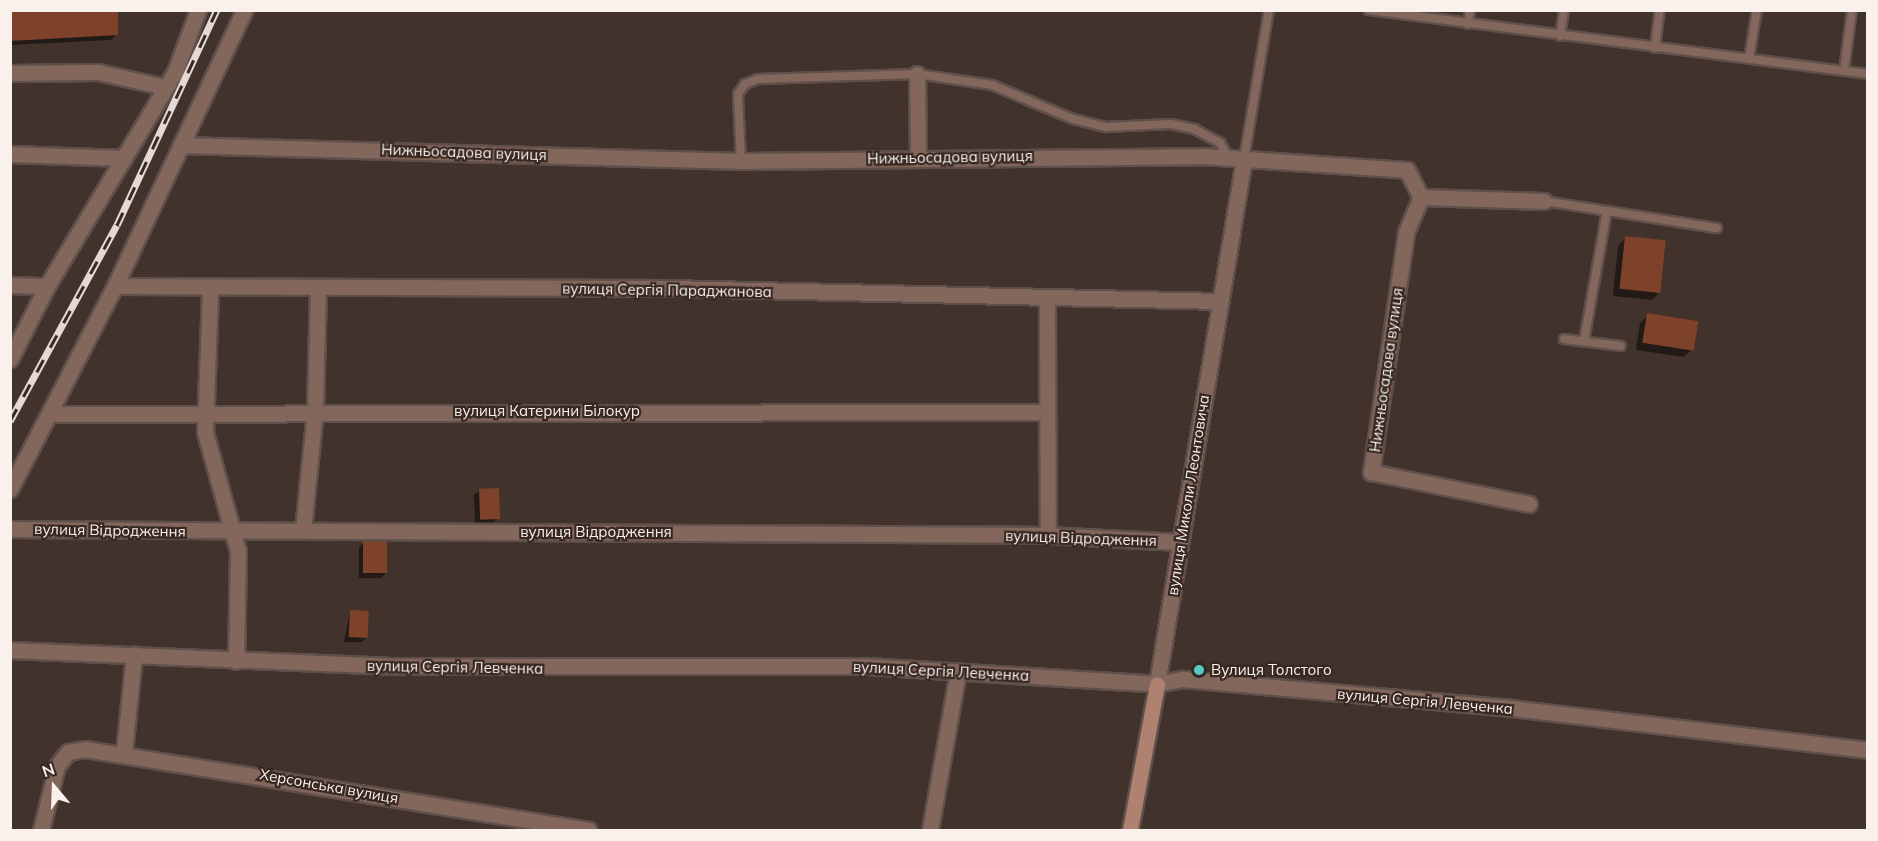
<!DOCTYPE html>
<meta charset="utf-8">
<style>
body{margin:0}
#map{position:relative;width:1878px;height:841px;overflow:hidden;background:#41322c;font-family:Mulish,sans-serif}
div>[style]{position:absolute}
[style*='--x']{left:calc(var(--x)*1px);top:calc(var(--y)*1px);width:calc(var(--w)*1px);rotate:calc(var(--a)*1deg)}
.shadow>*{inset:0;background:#0007}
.building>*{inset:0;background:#7e4129;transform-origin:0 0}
.roads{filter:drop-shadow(2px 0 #5f504b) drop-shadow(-2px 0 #5f504b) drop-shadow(0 2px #5f504b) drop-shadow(0 -2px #5f504b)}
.lane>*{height:8px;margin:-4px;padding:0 4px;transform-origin:4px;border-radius:4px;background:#84675c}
.street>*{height:15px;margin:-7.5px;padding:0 7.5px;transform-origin:7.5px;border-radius:7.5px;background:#84675c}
.secondary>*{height:15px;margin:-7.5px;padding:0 7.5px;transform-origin:7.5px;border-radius:7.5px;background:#af8170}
.rail>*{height:7px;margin-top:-3.5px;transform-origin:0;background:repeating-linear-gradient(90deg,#372822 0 14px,#e4d9d5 0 28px);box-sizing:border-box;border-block:2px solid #e4d9d5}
.dots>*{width:16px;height:16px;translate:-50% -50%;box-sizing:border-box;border:3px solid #372822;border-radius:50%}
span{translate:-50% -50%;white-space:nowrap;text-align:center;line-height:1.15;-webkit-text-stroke:4.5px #372822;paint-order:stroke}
.street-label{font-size:15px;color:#faf0ec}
.poi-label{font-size:15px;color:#faf0ec}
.left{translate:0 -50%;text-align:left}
.frame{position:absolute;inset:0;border:12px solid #faf0ec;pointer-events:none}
.north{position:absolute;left:24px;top:757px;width:60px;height:60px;-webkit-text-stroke:4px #372822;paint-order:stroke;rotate:341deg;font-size:16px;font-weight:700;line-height:24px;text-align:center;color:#faf0ec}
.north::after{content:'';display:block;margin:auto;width:21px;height:27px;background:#faf0ec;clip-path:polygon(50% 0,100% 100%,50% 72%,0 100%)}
</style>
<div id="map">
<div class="shadow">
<div style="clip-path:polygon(10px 10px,117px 34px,111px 40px,10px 45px)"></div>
<div style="clip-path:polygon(1626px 238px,1660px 292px,1652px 300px,1613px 296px,1618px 246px)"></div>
<div style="clip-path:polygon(1648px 315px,1692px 349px,1684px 357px,1636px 350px,1640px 323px)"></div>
<div style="clip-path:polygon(480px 490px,498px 518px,493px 523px,475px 524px,474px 495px)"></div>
<div style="clip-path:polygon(364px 542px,386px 573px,381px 578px,359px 578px,359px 547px)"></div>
<div style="clip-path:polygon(350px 612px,367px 637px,362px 642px,344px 642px)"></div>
</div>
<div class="building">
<div style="clip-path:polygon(10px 10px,118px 10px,118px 35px,10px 41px)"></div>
<div style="left:1625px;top:236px;width:41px;height:53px;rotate:6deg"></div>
<div style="left:1647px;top:313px;width:52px;height:30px;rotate:9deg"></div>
<div style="left:499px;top:488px;width:31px;height:20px;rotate:88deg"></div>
<div style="left:363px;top:541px;width:24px;height:32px"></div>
<div style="left:350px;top:610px;width:19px;height:27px;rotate:3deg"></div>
</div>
<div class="roads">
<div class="lane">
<div style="--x:1369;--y:10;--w:503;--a:7.31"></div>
<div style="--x:1468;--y:24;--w:14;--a:-82"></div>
<div style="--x:1560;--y:36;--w:26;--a:-81"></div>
<div style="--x:1655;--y:48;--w:38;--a:-83"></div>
<div style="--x:1749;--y:58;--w:49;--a:-80.5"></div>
<div style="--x:1844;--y:71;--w:62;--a:-82.5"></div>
<div style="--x:1244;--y:159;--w:151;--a:-80.5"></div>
<div style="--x:741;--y:161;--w:67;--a:-92.6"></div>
<div style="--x:738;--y:94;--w:12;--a:-55"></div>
<div style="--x:745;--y:84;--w:14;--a:-21"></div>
<div style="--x:758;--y:79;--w:159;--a:-1.8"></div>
<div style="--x:917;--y:74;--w:76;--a:8.3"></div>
<div style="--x:992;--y:85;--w:88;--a:22.8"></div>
<div style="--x:1073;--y:119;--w:34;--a:14"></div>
<div style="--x:1106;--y:127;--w:65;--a:-2.6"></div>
<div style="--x:1171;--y:124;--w:24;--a:12"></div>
<div style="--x:1194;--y:129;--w:30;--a:28"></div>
<div style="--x:1220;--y:143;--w:17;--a:59"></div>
<div style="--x:1544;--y:201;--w:175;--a:8.9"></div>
<div style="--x:1564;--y:339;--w:57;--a:7"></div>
<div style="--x:1584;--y:341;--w:132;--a:-80"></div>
</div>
<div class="street">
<div style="--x:10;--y:73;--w:88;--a:-0.7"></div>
<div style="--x:98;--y:72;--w:69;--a:12.6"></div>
<div style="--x:917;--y:74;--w:83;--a:89.3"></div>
<div style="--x:181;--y:145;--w:560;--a:1.64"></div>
<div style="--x:741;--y:161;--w:462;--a:-0.6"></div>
<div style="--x:1203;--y:156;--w:204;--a:3.9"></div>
<div style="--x:1407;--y:170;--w:30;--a:63"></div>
<div style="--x:1421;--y:197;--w:39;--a:113"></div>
<div style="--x:1406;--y:233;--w:242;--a:98.3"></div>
<div style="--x:1371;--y:472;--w:161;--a:11.4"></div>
<div style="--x:10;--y:154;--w:114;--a:2"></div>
<div style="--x:1421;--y:197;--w:123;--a:1.9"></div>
<div style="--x:10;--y:285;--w:37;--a:2"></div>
<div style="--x:115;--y:286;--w:554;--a:0.21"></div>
<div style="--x:669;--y:288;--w:551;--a:1.35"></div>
<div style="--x:210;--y:290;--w:142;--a:92"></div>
<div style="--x:205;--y:432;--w:123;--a:74.5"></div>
<div style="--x:238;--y:551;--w:110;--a:91"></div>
<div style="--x:1047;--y:297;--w:238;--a:89.8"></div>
<div style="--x:10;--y:359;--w:82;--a:-63.1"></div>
<div style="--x:47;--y:286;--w:249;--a:-59.1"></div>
<div style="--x:175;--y:72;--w:66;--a:-69.6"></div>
<div style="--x:49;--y:414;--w:996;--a:-0.12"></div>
<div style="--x:10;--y:489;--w:229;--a:-62.7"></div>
<div style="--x:115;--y:286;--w:305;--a:-64.9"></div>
<div style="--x:10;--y:529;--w:1038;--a:0.33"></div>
<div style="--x:1048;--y:535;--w:132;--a:3"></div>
<div style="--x:303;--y:530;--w:121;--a:-84.3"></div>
<div style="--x:315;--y:410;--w:120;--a:-88.6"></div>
<div style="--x:10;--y:650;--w:378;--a:2.4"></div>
<div style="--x:388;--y:666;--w:478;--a:0"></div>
<div style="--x:866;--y:666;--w:292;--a:3.5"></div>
<div style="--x:1157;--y:684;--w:25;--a:-11"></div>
<div style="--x:1182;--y:679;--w:330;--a:5"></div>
<div style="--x:1511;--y:708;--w:359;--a:6.7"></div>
<div style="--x:1157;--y:684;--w:532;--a:-80.59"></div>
<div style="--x:124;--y:752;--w:98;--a:-84.1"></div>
<div style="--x:41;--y:830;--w:66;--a:-76"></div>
<div style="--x:57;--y:766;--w:18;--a:-52"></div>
<div style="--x:68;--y:752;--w:17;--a:-10"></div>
<div style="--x:85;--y:749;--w:510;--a:9.13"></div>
<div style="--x:930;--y:830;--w:161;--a:-80"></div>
</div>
<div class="secondary">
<div style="--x:1130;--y:830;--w:148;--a:-79.5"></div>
</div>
</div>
<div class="rail">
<div style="--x:10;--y:421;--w:223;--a:-61.4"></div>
<div style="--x:117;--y:225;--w:237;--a:-65.1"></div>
</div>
<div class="dots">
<div style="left:1199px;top:670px;background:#54cdc8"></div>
</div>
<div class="street-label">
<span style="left:464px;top:152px;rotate:2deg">Нижньосадова вулиця</span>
<span style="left:950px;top:157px;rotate:-1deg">Нижньосадова вулиця</span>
<span style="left:667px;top:290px;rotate:1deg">вулиця Сергія Параджанова</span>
<span style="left:1386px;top:370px;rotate:-82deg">Нижньосадова вулиця</span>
<span style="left:547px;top:411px">вулиця Катерини Білокур</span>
<span style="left:1188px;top:495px;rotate:-81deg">вулиця Миколи Леонтовича</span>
<span style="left:110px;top:530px;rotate:1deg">вулиця Відродження</span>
<span style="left:596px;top:532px">вулиця Відродження</span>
<span style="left:1081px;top:538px;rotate:2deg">вулиця Відродження</span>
<span style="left:455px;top:667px;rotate:1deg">вулиця Сергія Левченка</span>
<span style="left:941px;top:671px;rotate:3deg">вулиця Сергія Левченка</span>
<span style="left:1425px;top:701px;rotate:5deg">вулиця Сергія Левченка</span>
<span style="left:329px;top:786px;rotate:10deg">Херсонська вулиця</span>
</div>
<div class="poi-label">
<span class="left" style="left:1211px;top:670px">Вулиця Толстого</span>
</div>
<div class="frame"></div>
<div class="north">N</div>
</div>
